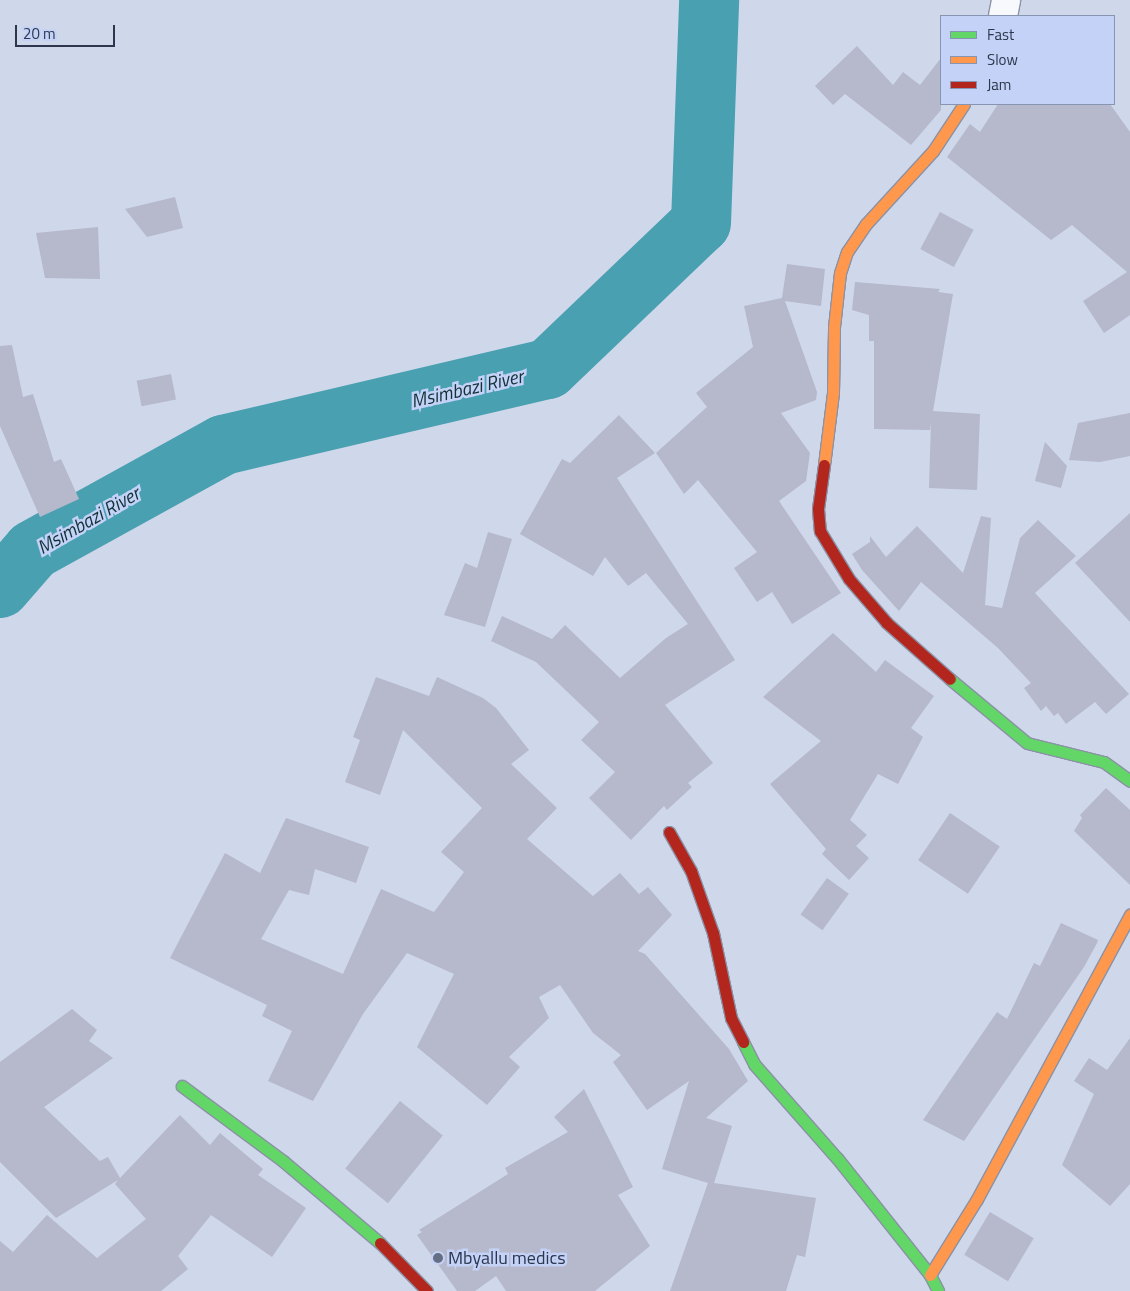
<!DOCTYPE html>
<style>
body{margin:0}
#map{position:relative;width:1130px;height:1291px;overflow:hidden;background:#cfd7ea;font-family:"Titillium Web",sans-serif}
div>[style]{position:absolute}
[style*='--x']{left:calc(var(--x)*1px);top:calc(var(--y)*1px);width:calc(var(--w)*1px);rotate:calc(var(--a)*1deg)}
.river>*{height:60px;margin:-30px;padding:0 30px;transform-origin:30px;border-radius:30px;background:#48a0b0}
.building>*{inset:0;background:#b6b8cc;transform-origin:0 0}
.roads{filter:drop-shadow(1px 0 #8b92a5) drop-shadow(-1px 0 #8b92a5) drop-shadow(0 1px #8b92a5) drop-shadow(0 -1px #8b92a5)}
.street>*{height:28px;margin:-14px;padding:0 14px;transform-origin:14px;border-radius:14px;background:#f8f9fc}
.fast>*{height:11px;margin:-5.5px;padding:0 5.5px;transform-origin:5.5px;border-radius:5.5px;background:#63d668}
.slow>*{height:11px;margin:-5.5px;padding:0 5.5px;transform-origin:5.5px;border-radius:5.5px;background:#ff974d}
.jam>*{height:11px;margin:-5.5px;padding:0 5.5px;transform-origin:5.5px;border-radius:5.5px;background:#b3261e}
.dots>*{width:14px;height:14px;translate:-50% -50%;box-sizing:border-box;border:2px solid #c3d2f6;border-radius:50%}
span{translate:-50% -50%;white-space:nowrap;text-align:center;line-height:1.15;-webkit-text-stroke:5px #c3d2f6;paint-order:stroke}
.poi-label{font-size:18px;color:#2d364d}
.left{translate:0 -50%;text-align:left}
.water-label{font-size:19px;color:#123236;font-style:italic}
.legend{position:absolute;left:940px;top:15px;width:175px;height:90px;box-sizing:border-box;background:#c3d2f6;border:1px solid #8794b2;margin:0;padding:6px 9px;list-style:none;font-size:15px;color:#2d364d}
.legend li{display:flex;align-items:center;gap:10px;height:25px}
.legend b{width:25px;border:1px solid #8794b2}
.scale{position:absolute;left:15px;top:25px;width:100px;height:22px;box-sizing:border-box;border:2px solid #2d364d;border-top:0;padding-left:6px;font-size:15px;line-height:18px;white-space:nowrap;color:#2d364d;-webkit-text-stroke:4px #c3d2f6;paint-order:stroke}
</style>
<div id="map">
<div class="river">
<div style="--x:0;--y:588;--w:50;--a:-49"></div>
<div style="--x:33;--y:550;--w:217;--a:-28.9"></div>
<div style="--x:223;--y:445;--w:334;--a:-13.2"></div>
<div style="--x:548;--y:369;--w:211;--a:-43.7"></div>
<div style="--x:701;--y:223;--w:223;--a:-87.9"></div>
</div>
<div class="building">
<div style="clip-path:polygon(857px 46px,893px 85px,903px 72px,920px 85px,941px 58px,941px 110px,911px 145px,845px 94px,833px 105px,815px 86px)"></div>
<div style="clip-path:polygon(998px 104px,1110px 104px,1130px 132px,1130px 315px,1104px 333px,1083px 301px,1127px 272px,1072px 225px,1051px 240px,947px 157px,970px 124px,980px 132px)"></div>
<div style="clip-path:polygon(175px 197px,183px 228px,147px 237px,125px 209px)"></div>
<div style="left:940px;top:212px;width:38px;height:42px;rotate:28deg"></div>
<div style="clip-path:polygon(98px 227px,100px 279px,45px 278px,36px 233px)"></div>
<div style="clip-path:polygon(787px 264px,825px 269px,821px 306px,785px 301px,817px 392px,816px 400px,781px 413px,810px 453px,806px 481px,779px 501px,841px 593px,792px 624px,772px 592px,757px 602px,734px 568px,757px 552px,698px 480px,684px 494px,656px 453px,707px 407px,696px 393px,753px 347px,744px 306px,782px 298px)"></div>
<div style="clip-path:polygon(855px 282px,940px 289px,938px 292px,953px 294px,933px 411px,980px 414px,977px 490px,929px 488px,931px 422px,930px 430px,874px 429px,874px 341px,869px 341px,869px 315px,852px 310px)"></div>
<div style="clip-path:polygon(12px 345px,23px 397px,33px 394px,54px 462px,61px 459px,79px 499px,40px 517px,0 426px,0 346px)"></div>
<div style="left:171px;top:374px;width:26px;height:35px;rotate:79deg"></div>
<div style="clip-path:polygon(1130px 413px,1130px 456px,1100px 462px,1069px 460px,1078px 423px)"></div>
<div style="clip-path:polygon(619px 415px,655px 453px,617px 478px,735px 660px,665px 705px,713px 763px,688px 783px,692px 787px,667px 810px,664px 806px,631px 840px,589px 798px,615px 772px,581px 740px,599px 722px,536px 662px,491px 641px,502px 616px,552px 639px,565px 625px,620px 678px,666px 638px,688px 624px,646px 573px,628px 586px,605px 557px,593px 576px,520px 534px,562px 459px,570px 463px)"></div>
<div style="clip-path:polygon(1045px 442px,1067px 466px,1061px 488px,1035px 481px)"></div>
<div style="clip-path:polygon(1130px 513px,1130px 622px,1075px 563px)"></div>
<div style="clip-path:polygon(981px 516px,991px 518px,985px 605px,1002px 608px,1020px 538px,1038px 520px,1076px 556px,1035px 593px,1129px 694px,1106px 714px,1095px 702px,1066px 724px,1058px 713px,1054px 716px,1046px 706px,1041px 711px,1024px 688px,1031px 683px,998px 648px,921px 582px,899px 611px,862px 570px,852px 554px,870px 542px,870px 536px,886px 557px,917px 526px,963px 573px)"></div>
<div style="clip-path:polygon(488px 532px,512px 539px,485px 627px,444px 615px,465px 563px,477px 568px)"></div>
<div style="clip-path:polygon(833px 633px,876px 672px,885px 660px,934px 696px,911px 728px,923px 737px,898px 784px,878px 774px,850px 820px,867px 835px,856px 846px,869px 858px,849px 880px,822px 854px,826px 849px,770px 784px,821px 741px,763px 697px)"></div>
<div style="clip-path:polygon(376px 677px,429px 696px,437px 677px,483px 698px,496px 708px,529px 750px,511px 764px,557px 808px,527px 839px,593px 896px,620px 873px,639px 894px,648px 887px,672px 915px,638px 951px,645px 954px,729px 1049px,748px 1081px,706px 1118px,732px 1126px,714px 1183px,816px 1198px,805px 1257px,797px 1255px,786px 1291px,670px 1291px,708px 1183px,662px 1169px,689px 1081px,647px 1110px,613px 1062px,621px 1055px,593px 1033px,560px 985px,539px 997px,549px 1018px,509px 1057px,520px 1067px,487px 1105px,417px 1047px,454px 974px,407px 953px,363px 1014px,313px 1101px,268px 1081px,292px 1031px,262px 1016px,267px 1005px,170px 958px,225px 853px,260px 873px,286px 818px,369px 847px,356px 883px,315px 869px,309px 895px,289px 890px,261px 939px,343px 974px,381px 889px,434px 912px,464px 872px,441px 852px,482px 808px,403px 730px,380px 795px,345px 782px,360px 740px,353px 737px)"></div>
<div style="clip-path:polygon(1106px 788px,1130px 810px,1130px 885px,1074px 831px,1082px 818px,1080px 815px)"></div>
<div style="left:950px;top:813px;width:60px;height:57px;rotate:34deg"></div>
<div style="left:827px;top:878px;width:27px;height:45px;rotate:36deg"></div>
<div style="clip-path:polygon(1061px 923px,1098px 940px,1097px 943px,1084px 967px,964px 1141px,923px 1120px,997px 1012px,1007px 1019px,1034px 963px,1040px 966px)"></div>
<div style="clip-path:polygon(72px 1009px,97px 1030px,89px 1041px,113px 1058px,44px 1107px,100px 1161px,108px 1157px,120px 1178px,180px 1115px,210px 1145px,220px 1133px,263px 1169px,258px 1175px,306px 1208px,272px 1257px,211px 1215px,178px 1256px,188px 1269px,161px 1291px,0 1291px,0 1241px,13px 1252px,47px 1215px,97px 1258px,146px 1219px,115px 1184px,118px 1180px,56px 1218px,0 1162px,0 1062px)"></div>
<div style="clip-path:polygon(1130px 1038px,1130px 1184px,1110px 1206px,1062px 1165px,1094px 1094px,1074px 1081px,1089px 1058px,1107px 1070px)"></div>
<div style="clip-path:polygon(584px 1089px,633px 1187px,618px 1195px,650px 1246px,595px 1291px,506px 1291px,496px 1276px,475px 1291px,457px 1291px,417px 1235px,422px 1232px,419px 1230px,508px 1174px,505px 1168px,568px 1132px,554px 1117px)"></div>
<div style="left:400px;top:1101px;width:55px;height:87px;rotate:39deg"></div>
<div style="left:990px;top:1212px;width:51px;height:50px;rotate:31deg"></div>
</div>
<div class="roads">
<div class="street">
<div style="--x:1003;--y:16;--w:16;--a:-79"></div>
</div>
<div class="fast">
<div style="--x:950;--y:679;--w:100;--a:39.7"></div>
<div style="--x:1027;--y:743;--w:79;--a:13.9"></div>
<div style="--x:1104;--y:762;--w:32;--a:36"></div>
<div style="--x:743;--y:1042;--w:25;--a:63"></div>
<div style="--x:754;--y:1064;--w:125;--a:48.6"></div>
<div style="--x:837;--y:1158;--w:149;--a:51.5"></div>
<div style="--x:930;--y:1275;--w:18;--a:63"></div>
<div style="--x:182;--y:1086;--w:126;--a:36.6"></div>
<div style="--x:283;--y:1161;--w:127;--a:40.2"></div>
</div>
<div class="slow">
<div style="--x:824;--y:465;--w:73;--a:-82.9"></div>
<div style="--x:833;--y:393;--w:66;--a:-89.1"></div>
<div style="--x:834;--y:327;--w:54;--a:-83.7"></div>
<div style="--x:840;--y:273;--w:22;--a:-72"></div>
<div style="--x:847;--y:252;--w:34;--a:-56"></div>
<div style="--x:866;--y:224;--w:99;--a:-47.5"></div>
<div style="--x:933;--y:151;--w:56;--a:-56.6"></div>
<div style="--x:930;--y:1275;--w:89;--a:-58.3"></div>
<div style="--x:977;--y:1199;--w:323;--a:-61.7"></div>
</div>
<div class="jam">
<div style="--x:824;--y:465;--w:44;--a:97.8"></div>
<div style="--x:818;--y:509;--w:22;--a:85"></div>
<div style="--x:820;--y:531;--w:56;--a:58.9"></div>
<div style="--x:849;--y:579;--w:58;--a:49.2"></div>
<div style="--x:887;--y:623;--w:84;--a:41.6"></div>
<div style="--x:669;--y:832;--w:45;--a:60.6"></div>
<div style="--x:691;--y:871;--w:66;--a:70.5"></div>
<div style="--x:713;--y:933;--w:87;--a:78"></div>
<div style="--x:731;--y:1018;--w:27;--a:63"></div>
<div style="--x:380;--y:1243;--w:67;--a:45.6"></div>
</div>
</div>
<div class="dots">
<div style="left:438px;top:1258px;background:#666e84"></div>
</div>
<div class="poi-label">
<span class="left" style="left:448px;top:1258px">Mbyallu medics</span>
</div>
<div class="water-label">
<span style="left:467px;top:388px;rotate:-13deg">Msimbazi River</span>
<span style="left:88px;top:520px;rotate:-30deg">Msimbazi River</span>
</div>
<ul class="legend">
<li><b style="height:6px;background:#63d668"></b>Fast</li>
<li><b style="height:6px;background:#ff974d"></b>Slow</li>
<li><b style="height:6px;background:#b3261e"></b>Jam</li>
</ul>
<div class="scale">20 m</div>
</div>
